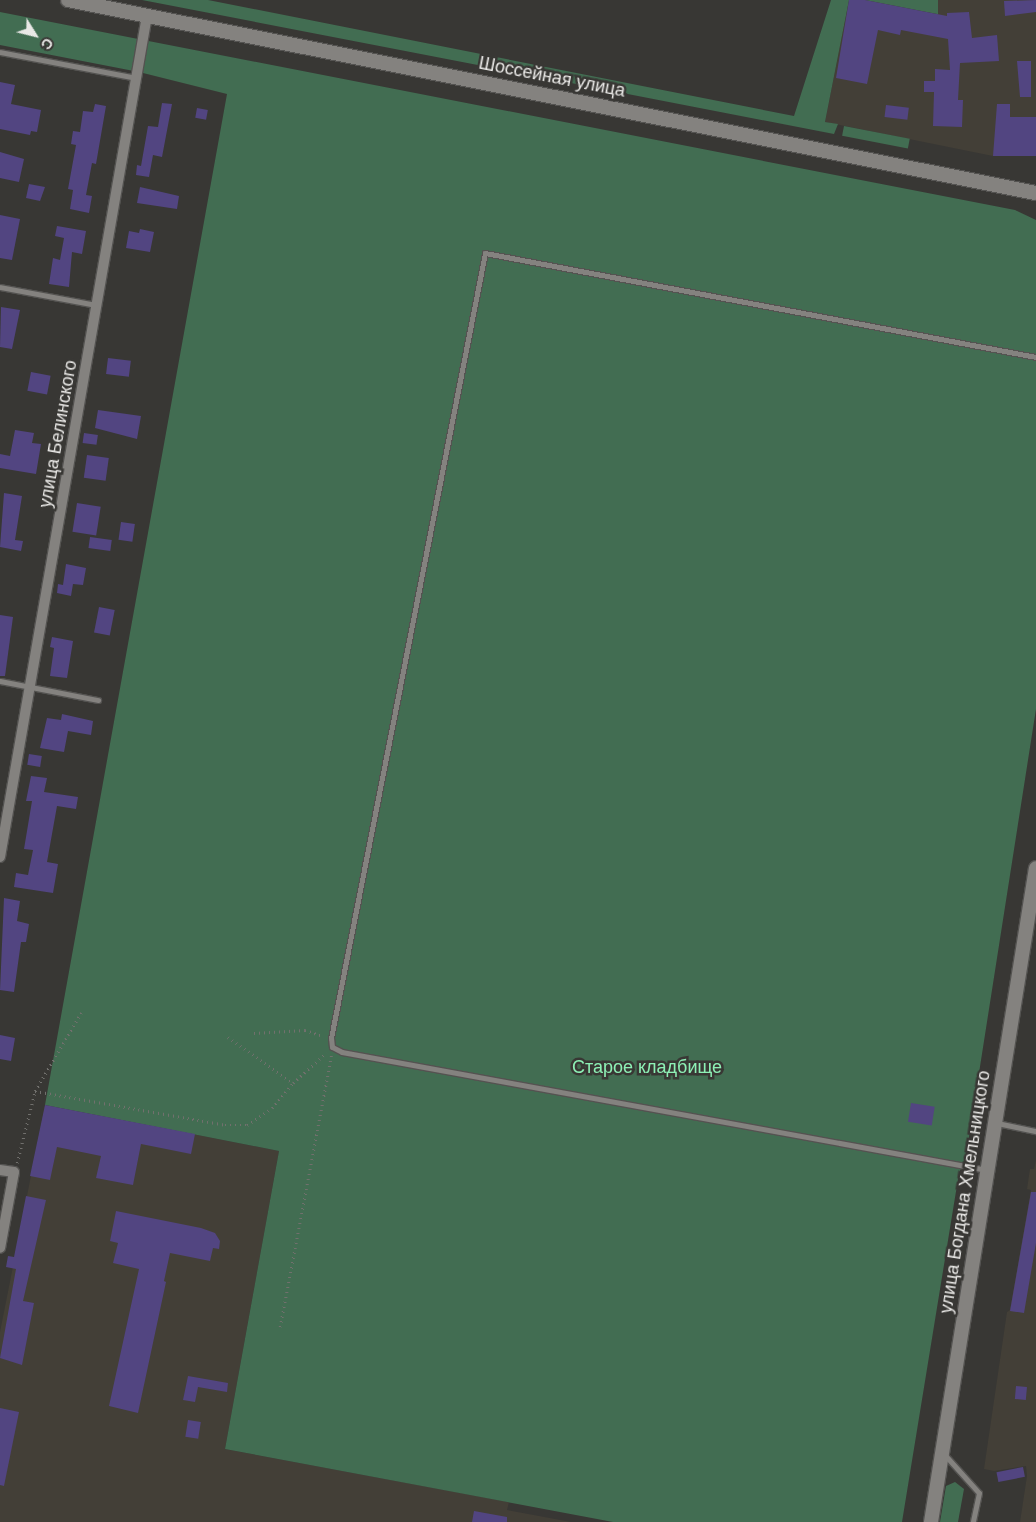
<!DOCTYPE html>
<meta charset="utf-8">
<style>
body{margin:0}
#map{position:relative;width:1036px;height:1522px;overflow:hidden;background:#383734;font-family:Arial,sans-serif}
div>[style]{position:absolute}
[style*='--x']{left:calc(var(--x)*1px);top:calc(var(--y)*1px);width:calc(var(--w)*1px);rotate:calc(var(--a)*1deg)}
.built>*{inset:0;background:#433f37}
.green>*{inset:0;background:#426d52;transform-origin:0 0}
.building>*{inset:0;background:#524581;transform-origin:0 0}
.path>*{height:2.5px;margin-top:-1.25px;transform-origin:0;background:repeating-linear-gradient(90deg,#71706d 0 1px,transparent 0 5px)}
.roads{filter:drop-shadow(1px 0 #545351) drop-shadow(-1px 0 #545351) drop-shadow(0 1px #545351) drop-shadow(0 -1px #545351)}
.lane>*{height:5px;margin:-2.5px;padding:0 2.5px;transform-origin:2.5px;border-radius:2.5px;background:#84827f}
.street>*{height:10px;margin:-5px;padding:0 5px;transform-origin:5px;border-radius:5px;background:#84827f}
.secondary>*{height:14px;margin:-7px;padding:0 7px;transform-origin:7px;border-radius:7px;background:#84827f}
span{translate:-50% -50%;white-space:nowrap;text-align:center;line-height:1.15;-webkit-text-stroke:5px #383734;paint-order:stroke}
.street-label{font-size:18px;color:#e9e8e6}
.park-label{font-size:18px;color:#8df0b5}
.north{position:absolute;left:10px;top:10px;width:50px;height:50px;-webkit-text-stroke:4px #383734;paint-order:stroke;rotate:126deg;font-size:14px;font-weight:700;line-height:20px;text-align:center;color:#e9e8e6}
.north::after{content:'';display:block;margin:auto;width:18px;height:22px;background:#e9e8e6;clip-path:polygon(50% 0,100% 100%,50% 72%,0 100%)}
</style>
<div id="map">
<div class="built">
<div style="clip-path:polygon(849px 0,865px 0,937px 14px,938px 0,1036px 0,1036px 156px,993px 156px,825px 122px)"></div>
<div style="clip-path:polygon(45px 1105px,279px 1151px,225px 1449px,509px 1502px,507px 1510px,571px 1522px,0 1522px,0 1332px)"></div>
<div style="clip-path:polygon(1036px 1160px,1036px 1522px,1020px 1522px,1027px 1476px,1026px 1466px,994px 1471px,984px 1469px,1007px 1312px,1010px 1310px,1031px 1190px,1027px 1189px,1030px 1169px,1034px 1169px)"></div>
</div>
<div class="green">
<div style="clip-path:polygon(142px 0,208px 0,794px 116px,831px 0,849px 0,825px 122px,838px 124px,834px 134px)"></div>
<div style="clip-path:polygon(865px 0,938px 0,938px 14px,937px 14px)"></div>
<div style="clip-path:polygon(0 12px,1015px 210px,1036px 220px,1036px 709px,966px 1156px,959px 1173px,902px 1522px,613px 1522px,225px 1449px,279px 1151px,45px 1105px,227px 94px,139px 72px,0 45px)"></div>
<div style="left:844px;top:126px;width:67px;height:10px;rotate:11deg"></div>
<div style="clip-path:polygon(955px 1482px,964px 1489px,958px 1522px,940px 1522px,946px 1486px)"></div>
</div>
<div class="building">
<div style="clip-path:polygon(849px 0,865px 0,947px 16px,947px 13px,969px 12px,972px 38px,997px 35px,999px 61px,960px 63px,958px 100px,963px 100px,962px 127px,933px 126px,934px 92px,924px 92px,924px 81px,935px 81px,935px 69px,950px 70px,948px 39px,901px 30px,900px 35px,878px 30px,867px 84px,836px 78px)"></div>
<div style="clip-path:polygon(1036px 0,1036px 12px,1005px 16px,1004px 1px)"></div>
<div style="clip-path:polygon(1017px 61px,1031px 61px,1031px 97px,1020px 97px)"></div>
<div style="clip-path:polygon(0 82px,15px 85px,11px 104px,41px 110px,37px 132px,31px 131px,30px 135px,0 129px)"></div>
<div style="clip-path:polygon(162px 103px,172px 104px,162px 157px,153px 155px,149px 177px,136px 175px,137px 165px,141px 166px,148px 126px,158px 127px)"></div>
<div style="clip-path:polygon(95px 104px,106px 106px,96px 164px,92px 163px,86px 195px,92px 196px,89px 213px,70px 209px,73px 190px,68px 189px,76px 145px,71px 144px,73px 131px,80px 132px,83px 111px,93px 112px)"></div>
<div style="clip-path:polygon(997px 104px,1010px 104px,1010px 117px,1036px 117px,1036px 156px,993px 156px)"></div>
<div style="left:886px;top:105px;width:23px;height:12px;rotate:7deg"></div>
<div style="left:197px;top:108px;width:11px;height:10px;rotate:10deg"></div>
<div style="clip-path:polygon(0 152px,24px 159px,19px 182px,0 178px)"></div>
<div style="clip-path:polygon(29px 184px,45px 187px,40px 201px,26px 198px)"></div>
<div style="clip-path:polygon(140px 187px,179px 196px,177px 209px,137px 203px)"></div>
<div style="clip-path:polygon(0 215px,20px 219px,12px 260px,0 258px)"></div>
<div style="clip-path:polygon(57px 226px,86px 231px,82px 254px,72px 252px,69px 287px,49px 284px,53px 258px,60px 260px,64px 238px,55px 236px)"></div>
<div style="clip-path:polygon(140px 229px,154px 232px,150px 252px,126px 248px,129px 231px,139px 233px)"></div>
<div style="clip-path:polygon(1px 307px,20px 310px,12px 349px,0 347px)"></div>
<div style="left:108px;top:358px;width:23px;height:16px;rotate:7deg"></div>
<div style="left:31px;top:372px;width:20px;height:19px;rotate:11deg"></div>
<div style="clip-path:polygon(98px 410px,141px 416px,137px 439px,95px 428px)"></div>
<div style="clip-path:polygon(15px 430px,34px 433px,32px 443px,41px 444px,36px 474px,0 468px,0 454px,10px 456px)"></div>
<div style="left:84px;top:433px;width:14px;height:10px;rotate:8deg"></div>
<div style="left:87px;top:455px;width:22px;height:23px;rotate:8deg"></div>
<div style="clip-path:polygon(4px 493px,22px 496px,15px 540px,23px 541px,21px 551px,0 547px)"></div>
<div style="left:77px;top:503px;width:24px;height:29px;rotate:9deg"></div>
<div style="left:121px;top:522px;width:14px;height:18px;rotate:8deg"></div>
<div style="left:90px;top:537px;width:22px;height:11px;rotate:8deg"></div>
<div style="clip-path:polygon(66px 564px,86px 568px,83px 585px,73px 584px,71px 596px,57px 593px,58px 584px,63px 585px)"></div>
<div style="left:99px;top:607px;width:16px;height:26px;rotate:11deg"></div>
<div style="clip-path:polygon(0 615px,13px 617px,5px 676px,0 676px)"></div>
<div style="clip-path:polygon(52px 637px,73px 641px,67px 678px,50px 676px,54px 648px,50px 647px)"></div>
<div style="clip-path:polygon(62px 714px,93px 721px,91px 735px,68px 731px,64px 752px,40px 748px,47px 718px,61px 720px)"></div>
<div style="left:29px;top:754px;width:13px;height:11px;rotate:9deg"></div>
<div style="clip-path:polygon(31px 776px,47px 778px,44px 792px,78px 797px,76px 809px,57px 806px,47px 862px,58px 864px,53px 893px,14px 887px,16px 873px,28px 875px,33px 850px,24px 849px,32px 801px,26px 801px)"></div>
<div style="clip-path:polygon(4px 898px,20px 901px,17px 921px,29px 924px,26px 942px,21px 942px,14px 992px,0 990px)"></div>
<div style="clip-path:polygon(0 1035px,15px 1038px,11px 1061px,0 1059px)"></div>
<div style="left:911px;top:1103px;width:24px;height:19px;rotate:9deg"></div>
<div style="clip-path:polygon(45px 1105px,195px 1134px,191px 1154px,141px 1144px,133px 1185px,96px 1178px,101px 1156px,57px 1147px,50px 1180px,30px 1176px)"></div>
<div style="clip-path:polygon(1031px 1192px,1036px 1192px,1036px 1243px,1024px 1313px,1010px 1311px)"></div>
<div style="clip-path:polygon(26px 1196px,46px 1200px,23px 1301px,34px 1303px,22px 1365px,0 1358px,16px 1269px,6px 1267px,8px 1256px,14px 1257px)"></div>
<div style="clip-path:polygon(116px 1211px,201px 1228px,215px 1233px,220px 1241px,219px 1249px,213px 1248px,210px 1261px,170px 1253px,164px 1281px,166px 1282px,138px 1413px,109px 1406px,139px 1269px,113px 1263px,118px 1243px,110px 1241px)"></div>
<div style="clip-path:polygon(188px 1376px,228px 1383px,227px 1392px,198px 1387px,195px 1402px,183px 1400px)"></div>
<div style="left:1016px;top:1386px;width:11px;height:13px;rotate:5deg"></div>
<div style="clip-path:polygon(0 1408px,19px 1412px,4px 1486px,0 1485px)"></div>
<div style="left:188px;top:1420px;width:13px;height:17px;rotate:9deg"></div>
<div style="left:1023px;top:1467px;width:10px;height:27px;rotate:79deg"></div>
<div style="clip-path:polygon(474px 1511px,507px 1517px,507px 1522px,472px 1522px)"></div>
</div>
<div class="path">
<div style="--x:254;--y:1033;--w:51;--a:-3.4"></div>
<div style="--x:305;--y:1030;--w:19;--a:18"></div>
<div style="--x:228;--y:1037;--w:80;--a:35.3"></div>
<div style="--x:35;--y:1091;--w:91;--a:-59.5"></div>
<div style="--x:17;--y:1163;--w:74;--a:-76"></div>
<div style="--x:35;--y:1091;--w:193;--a:10.1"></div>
<div style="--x:225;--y:1125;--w:22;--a:0"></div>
<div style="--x:247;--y:1125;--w:30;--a:-34"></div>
<div style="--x:272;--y:1108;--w:33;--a:-50"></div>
<div style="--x:293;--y:1083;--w:45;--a:-42.3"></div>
<div style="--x:280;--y:1327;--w:276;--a:-79.3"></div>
</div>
<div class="roads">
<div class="lane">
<div style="--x:0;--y:52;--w:138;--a:10.8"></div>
<div style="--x:0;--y:287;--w:98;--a:10.6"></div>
<div style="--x:0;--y:681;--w:100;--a:11"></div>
<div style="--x:997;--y:1123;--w:40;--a:12"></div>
<div style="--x:987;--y:1170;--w:656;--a:-169.63"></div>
<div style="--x:342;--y:1052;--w:11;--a:-153"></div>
<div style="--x:332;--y:1047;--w:9;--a:-96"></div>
<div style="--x:331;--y:1038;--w:800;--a:-78.9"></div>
<div style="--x:485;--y:253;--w:561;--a:10.69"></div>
<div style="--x:944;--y:1454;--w:52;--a:48.1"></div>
<div style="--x:979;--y:1493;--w:30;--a:102"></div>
</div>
<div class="street">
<div style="--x:0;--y:857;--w:854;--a:-80.09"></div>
<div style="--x:0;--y:1170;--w:14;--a:8"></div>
<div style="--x:14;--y:1172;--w:77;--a:100.4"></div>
</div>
<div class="secondary">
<div style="--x:68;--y:0;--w:987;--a:11.28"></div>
<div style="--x:931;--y:1522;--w:662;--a:-80.88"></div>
</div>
</div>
<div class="street-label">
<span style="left:552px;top:77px;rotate:11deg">Шоссейная улица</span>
<span style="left:58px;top:434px;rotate:-80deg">улица Белинского</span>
<span style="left:965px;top:1192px;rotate:-81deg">улица Богдана Хмельницкого</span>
</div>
<div class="park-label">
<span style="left:647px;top:1067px">Старое кладбище</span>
</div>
<div class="north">С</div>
</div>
